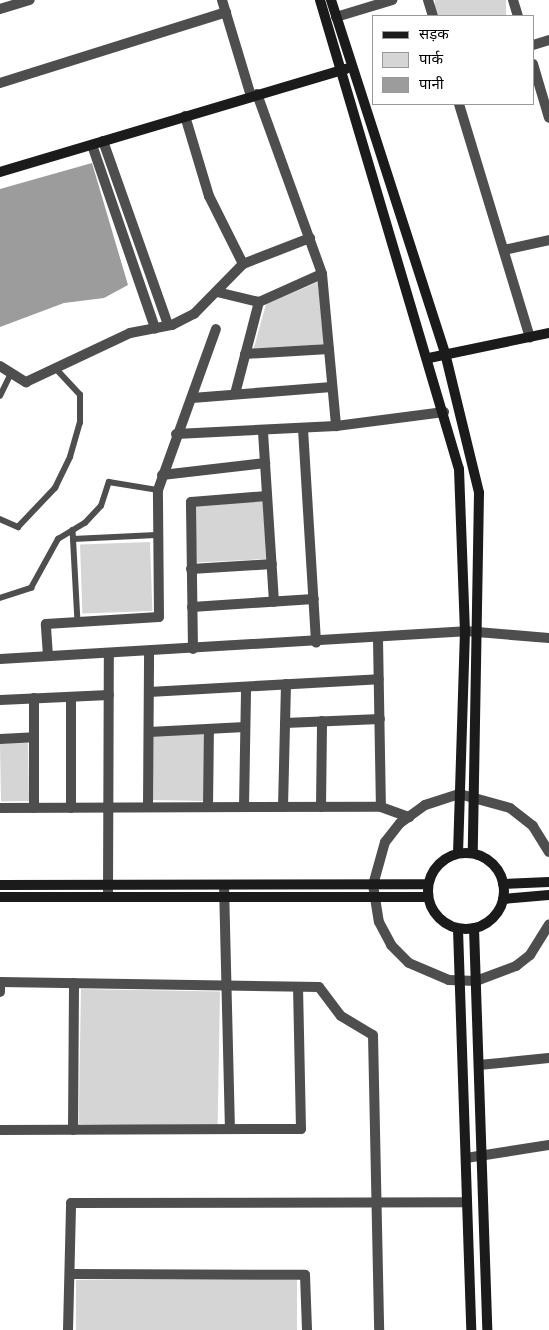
<!DOCTYPE html>
<meta charset="utf-8">
<style>
body{margin:0}
#map{position:relative;width:549px;height:1330px;overflow:hidden;background:#fff;font-family:Ubuntu,"Noto Sans Devanagari",sans-serif}
div>[style]{position:absolute}
[style*='--x']{left:calc(var(--x)*1px);top:calc(var(--y)*1px);width:calc(var(--w)*1px);rotate:calc(var(--a)*1deg)}
.green>*{inset:0;background:#d5d5d5;transform-origin:0 0}
.water>*{inset:0;background:#9c9c9c}
.lane>*{height:5.5px;margin:-2.75px;padding:0 2.75px;transform-origin:2.75px;border-radius:2.75px;background:#4e4e4e}
.street>*{height:10px;margin:-5px;padding:0 5px;transform-origin:5px;border-radius:5px;background:#4e4e4e}
.secondary>*{height:10px;margin:-5px;padding:0 5px;transform-origin:5px;border-radius:5px;background:#1b1b1b}
.secondary>.ring{margin:-5px;padding:0;box-sizing:content-box;background:none;border:10px solid #1b1b1b;border-radius:50%}
span{translate:-50% -50%;white-space:nowrap;text-align:center;line-height:1.15;-webkit-text-stroke:4px #fff;paint-order:stroke}
.legend{position:absolute;left:372px;top:15px;width:162px;height:90px;box-sizing:border-box;background:#fff;border:1px solid #999;margin:0;padding:6px 9px;list-style:none;font-size:15px;color:#000}
.legend li{display:flex;align-items:center;gap:10px;height:25px}
.legend b{width:25px;border:1px solid #999}
</style>
<div id="map">
<div class="green">
<div style="left:435px;top:0;width:71px;height:17px"></div>
<div style="clip-path:polygon(318px 282px,324px 344px,253px 351px,266px 304px)"></div>
<div style="left:263px;top:500px;width:59px;height:69px;rotate:87deg"></div>
<div style="left:150px;top:542px;width:69px;height:70px;rotate:88deg"></div>
<div style="left:206px;top:732px;width:69px;height:53px;rotate:91deg"></div>
<div style="left:28px;top:743px;width:58px;height:28px;rotate:89deg"></div>
<div style="left:81px;top:989px;width:139px;height:135px;rotate:1deg"></div>
<div style="left:76px;top:1280px;width:221px;height:50px"></div>
</div>
<div class="water">
<div style="clip-path:polygon(92px 163px,128px 285px,104px 298px,64px 303px,0 327px,0 189px)"></div>
</div>
<div class="lane">
<div style="--x:0;--y:396;--w:25;--a:-64"></div>
<div style="--x:0;--y:519;--w:20;--a:24"></div>
<div style="--x:18;--y:527;--w:54;--a:-46.5"></div>
<div style="--x:55;--y:488;--w:34;--a:-64"></div>
<div style="--x:70;--y:457;--w:35;--a:-74"></div>
<div style="--x:80;--y:423;--w:28;--a:-90"></div>
<div style="--x:80;--y:395;--w:37;--a:-133"></div>
<div style="--x:73;--y:530;--w:92;--a:86.9"></div>
<div style="--x:73;--y:539;--w:83;--a:-2.8"></div>
<div style="--x:0;--y:598;--w:33;--a:-18"></div>
<div style="--x:31;--y:588;--w:56;--a:-61.1"></div>
<div style="--x:58;--y:539;--w:31;--a:-31"></div>
<div style="--x:85;--y:523;--w:23;--a:-47"></div>
<div style="--x:101;--y:506;--w:25;--a:-72"></div>
<div style="--x:109;--y:482;--w:50;--a:9.3"></div>
</div>
<div class="street">
<div style="--x:222;--y:0;--w:100;--a:73.2"></div>
<div style="--x:428;--y:0;--w:17;--a:73"></div>
<div style="--x:513;--y:0;--w:17;--a:73"></div>
<div style="--x:0;--y:9;--w:31;--a:-17"></div>
<div style="--x:336;--y:17;--w:59;--a:-16.9"></div>
<div style="--x:533;--y:45;--w:17;--a:-17"></div>
<div style="--x:533;--y:64;--w:56;--a:73.5"></div>
<div style="--x:0;--y:83;--w:237;--a:-17.4"></div>
<div style="--x:257;--y:94;--w:191;--a:70.1"></div>
<div style="--x:322;--y:274;--w:153;--a:84.7"></div>
<div style="--x:459;--y:104;--w:244;--a:73.1"></div>
<div style="--x:185;--y:116;--w:84;--a:73.3"></div>
<div style="--x:209;--y:196;--w:76;--a:63.4"></div>
<div style="--x:103;--y:141;--w:195;--a:70.5"></div>
<div style="--x:92;--y:145;--w:194;--a:71"></div>
<div style="--x:504;--y:250;--w:46;--a:-12.5"></div>
<div style="--x:217;--y:292;--w:43;--a:13.4"></div>
<div style="--x:259;--y:302;--w:69;--a:-24"></div>
<div style="--x:245;--y:354;--w:84;--a:-3.4"></div>
<div style="--x:0;--y:366;--w:31;--a:32"></div>
<div style="--x:26;--y:382;--w:115;--a:-25.2"></div>
<div style="--x:130;--y:333;--w:43;--a:-10.8"></div>
<div style="--x:172;--y:325;--w:25;--a:-27"></div>
<div style="--x:194;--y:314;--w:70;--a:-45.6"></div>
<div style="--x:243;--y:264;--w:72;--a:-21.2"></div>
<div style="--x:235;--y:394;--w:95;--a:-75.4"></div>
<div style="--x:192;--y:398;--w:140;--a:-4.5"></div>
<div style="--x:303;--y:429;--w:214;--a:86.5"></div>
<div style="--x:263;--y:432;--w:170;--a:86.3"></div>
<div style="--x:176;--y:434;--w:160;--a:-2.9"></div>
<div style="--x:336;--y:426;--w:109;--a:-7.4"></div>
<div style="--x:162;--y:475;--w:104;--a:-6.6"></div>
<div style="--x:191;--y:569;--w:81;--a:-3.5"></div>
<div style="--x:192;--y:607;--w:122;--a:-3.8"></div>
<div style="--x:378;--y:639;--w:168;--a:89"></div>
<div style="--x:193;--y:649;--w:147;--a:-90.8"></div>
<div style="--x:191;--y:502;--w:76;--a:-4.5"></div>
<div style="--x:48;--y:656;--w:32;--a:-94"></div>
<div style="--x:46;--y:624;--w:113;--a:-3.5"></div>
<div style="--x:159;--y:617;--w:127;--a:-90.5"></div>
<div style="--x:158;--y:490;--w:171;--a:-70.2"></div>
<div style="--x:0;--y:659;--w:466;--a:-3.4"></div>
<div style="--x:465;--y:631;--w:84;--a:4.8"></div>
<div style="--x:149;--y:692;--w:230;--a:-3.2"></div>
<div style="--x:34;--y:698;--w:110;--a:90"></div>
<div style="--x:0;--y:700;--w:109;--a:-2.6"></div>
<div style="--x:285;--y:723;--w:95;--a:-2.4"></div>
<div style="--x:149;--y:732;--w:96;--a:-3"></div>
<div style="--x:0;--y:739;--w:34;--a:-3"></div>
<div style="--x:148;--y:807;--w:156;--a:-89.6"></div>
<div style="--x:208;--y:807;--w:78;--a:-89.3"></div>
<div style="--x:244;--y:807;--w:120;--a:-89"></div>
<div style="--x:283;--y:807;--w:123;--a:-88.6"></div>
<div style="--x:321;--y:807;--w:86;--a:-89.3"></div>
<div style="--x:0;--y:808;--w:381;--a:-0.2"></div>
<div style="--x:381;--y:807;--w:30;--a:20"></div>
<div style="--x:71;--y:808;--w:111;--a:-90"></div>
<div style="--x:549;--y:852;--w:31;--a:-122"></div>
<div style="--x:533;--y:826;--w:29;--a:-142"></div>
<div style="--x:510;--y:808;--w:53;--a:-164.6"></div>
<div style="--x:459;--y:794;--w:36;--a:162"></div>
<div style="--x:425;--y:805;--w:31;--a:144"></div>
<div style="--x:400;--y:823;--w:24;--a:128"></div>
<div style="--x:385;--y:842;--w:45;--a:105.6"></div>
<div style="--x:373;--y:885;--w:37;--a:81"></div>
<div style="--x:379;--y:922;--w:26;--a:62"></div>
<div style="--x:391;--y:945;--w:25;--a:45"></div>
<div style="--x:409;--y:963;--w:43;--a:23"></div>
<div style="--x:449;--y:980;--w:27;--a:2"></div>
<div style="--x:476;--y:981;--w:43;--a:-20.6"></div>
<div style="--x:516;--y:966;--w:18;--a:-38"></div>
<div style="--x:530;--y:955;--w:36;--a:-58"></div>
<div style="--x:224;--y:885;--w:244;--a:88.6"></div>
<div style="--x:108;--y:897;--w:244;--a:-89.8"></div>
<div style="--x:0;--y:992;--w:10;--a:-90"></div>
<div style="--x:0;--y:982;--w:319;--a:0.9"></div>
<div style="--x:319;--y:987;--w:36;--a:53"></div>
<div style="--x:341;--y:1016;--w:37;--a:31"></div>
<div style="--x:373;--y:1035;--w:295;--a:88.8"></div>
<div style="--x:479;--y:1065;--w:70;--a:-5.7"></div>
<div style="--x:0;--y:1130;--w:301;--a:-0.2"></div>
<div style="--x:301;--y:1129;--w:142;--a:-91.2"></div>
<div style="--x:73;--y:1130;--w:147;--a:-89.6"></div>
<div style="--x:466;--y:1158;--w:84;--a:-8.9"></div>
<div style="--x:70;--y:1274;--w:235;--a:0.2"></div>
<div style="--x:305;--y:1275;--w:55;--a:87.9"></div>
<div style="--x:68;--y:1330;--w:127;--a:-88.6"></div>
<div style="--x:71;--y:1203;--w:396;--a:-0.1"></div>
</div>
<div class="secondary">
<div style="--x:320;--y:0;--w:489;--a:73.5"></div>
<div style="--x:459;--y:469;--w:162;--a:87.9"></div>
<div style="--x:465;--y:631;--w:222;--a:91.8"></div>
<div style="--x:331;--y:0;--w:371;--a:72.1"></div>
<div style="--x:445;--y:353;--w:144;--a:76.3"></div>
<div style="--x:479;--y:493;--w:360;--a:91"></div>
<div style="--x:0;--y:172;--w:361;--a:-16.6"></div>
<div style="--x:429;--y:358;--w:123;--a:-11.8"></div>
<div class="ring" style="left:428px;top:853px;width:66px;height:66px"></div>
<div style="--x:503;--y:884;--w:46;--a:-2.5"></div>
<div style="--x:0;--y:885;--w:428;--a:-0.1"></div>
<div style="--x:0;--y:897;--w:428;--a:0"></div>
<div style="--x:503;--y:899;--w:46;--a:-5"></div>
<div style="--x:474;--y:928;--w:402;--a:88.1"></div>
<div style="--x:458;--y:929;--w:401;--a:88.1"></div>
</div>
<ul class="legend">
<li><b style="height:6px;background:#1b1b1b"></b>सड़क</li>
<li><b style="height:14px;background:#d5d5d5"></b>पार्क</li>
<li><b style="height:14px;background:#9c9c9c"></b>पानी</li>
</ul>
</div>
